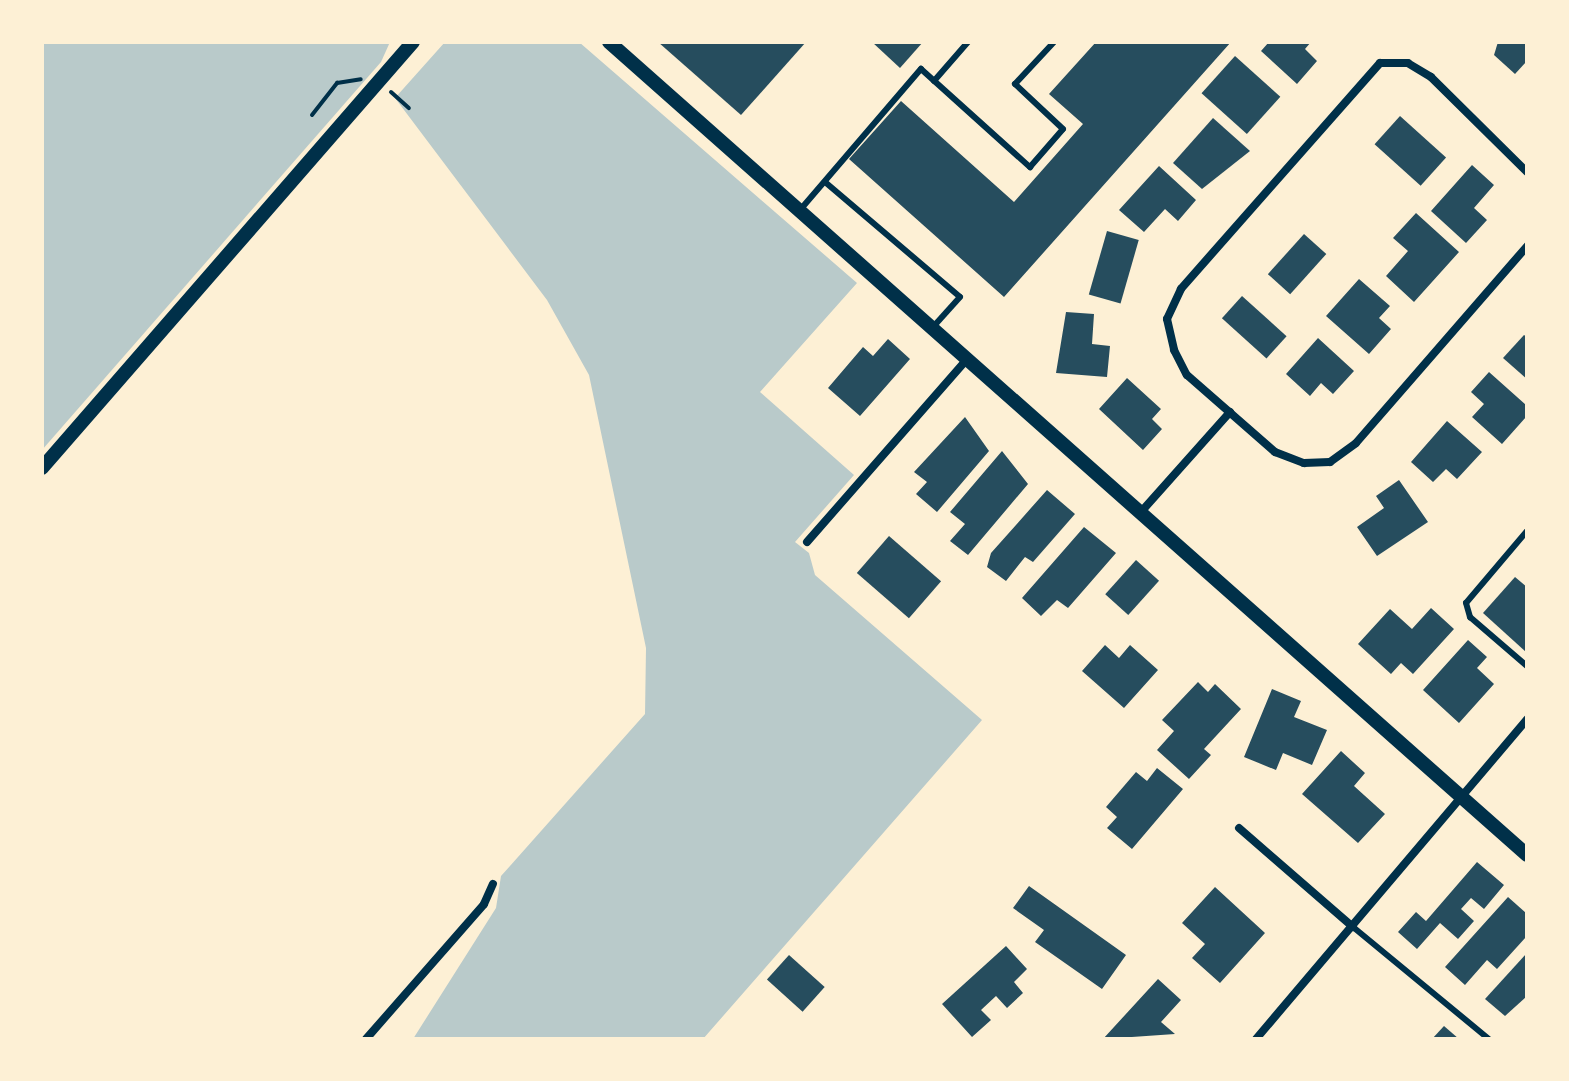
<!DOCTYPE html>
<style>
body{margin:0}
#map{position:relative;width:1569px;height:1081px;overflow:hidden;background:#fdf0d5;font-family:"Varela Round",sans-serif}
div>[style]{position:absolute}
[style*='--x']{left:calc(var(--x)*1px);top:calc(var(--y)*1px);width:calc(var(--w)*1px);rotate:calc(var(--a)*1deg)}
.green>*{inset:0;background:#b9caca}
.building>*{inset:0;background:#264d5e;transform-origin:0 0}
.path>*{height:4px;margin:-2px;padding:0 2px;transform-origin:2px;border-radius:2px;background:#003049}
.service>*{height:6px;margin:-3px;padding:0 3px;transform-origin:3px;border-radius:3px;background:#003049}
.minor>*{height:8px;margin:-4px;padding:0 4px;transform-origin:4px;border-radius:4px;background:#003049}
.tertiary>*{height:14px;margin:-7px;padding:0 7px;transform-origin:7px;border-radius:7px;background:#003049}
span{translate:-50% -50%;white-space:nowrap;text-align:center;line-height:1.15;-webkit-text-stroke:7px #fdf0d5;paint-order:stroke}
.frame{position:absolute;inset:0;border:44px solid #fdf0d5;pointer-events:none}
</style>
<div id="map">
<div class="green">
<div style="clip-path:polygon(42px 42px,390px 42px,381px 62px,42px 450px)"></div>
<div style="clip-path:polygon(445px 42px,579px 42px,857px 283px,760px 392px,854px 475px,795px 542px,809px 553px,815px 575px,982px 720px,703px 1039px,413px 1039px,496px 908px,501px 876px,645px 714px,646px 648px,589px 375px,547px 300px,395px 98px)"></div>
</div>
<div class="building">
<div style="clip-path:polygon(658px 42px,806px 42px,741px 115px)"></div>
<div style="clip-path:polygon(872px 42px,923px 42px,900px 68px)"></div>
<div style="clip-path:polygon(1096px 42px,1231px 42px,1004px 297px,849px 159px,901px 101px,1014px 202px,1083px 124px,1049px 94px)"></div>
<div style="clip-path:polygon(1269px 42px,1311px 42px,1305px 49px,1317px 61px,1297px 84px,1261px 51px)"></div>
<div style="clip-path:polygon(1498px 42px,1527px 42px,1527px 61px,1515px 74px,1494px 55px)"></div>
<div style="left:1235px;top:56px;width:61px;height:50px;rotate:42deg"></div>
<div style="left:1400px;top:116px;width:62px;height:38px;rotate:42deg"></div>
<div style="clip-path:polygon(1213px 118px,1250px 151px,1202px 189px,1173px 163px)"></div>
<div style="clip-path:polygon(1472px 165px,1494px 185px,1474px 208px,1487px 220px,1466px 243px,1431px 211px)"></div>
<div style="clip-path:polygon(1159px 166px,1196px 200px,1178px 221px,1165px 209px,1144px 232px,1119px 210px)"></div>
<div style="clip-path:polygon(1416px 213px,1459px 252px,1414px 302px,1386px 276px,1408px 251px,1393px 238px)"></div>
<div style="left:1107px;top:231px;width:33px;height:66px;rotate:16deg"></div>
<div style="left:1304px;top:234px;width:30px;height:54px;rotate:42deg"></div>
<div style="clip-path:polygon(1359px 279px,1390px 306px,1379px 318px,1391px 329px,1369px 354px,1326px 316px)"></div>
<div style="left:1242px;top:296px;width:60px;height:30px;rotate:42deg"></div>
<div style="clip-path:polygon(1066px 312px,1094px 314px,1092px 344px,1110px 346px,1107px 377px,1056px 373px)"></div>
<div style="clip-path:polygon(1524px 335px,1527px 337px,1527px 379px,1503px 358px)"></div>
<div style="clip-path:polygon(1318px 338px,1354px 371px,1333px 394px,1321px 383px,1310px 396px,1286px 374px)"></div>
<div style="clip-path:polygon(888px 339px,910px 359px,860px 416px,828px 388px,863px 347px,873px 356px)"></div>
<div style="clip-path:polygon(1489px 372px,1527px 406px,1527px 416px,1502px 444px,1472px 417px,1484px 404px,1471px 392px)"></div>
<div style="clip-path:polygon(1127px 378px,1161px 409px,1152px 419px,1162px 429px,1143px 450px,1099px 409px)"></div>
<div style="clip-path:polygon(965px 417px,989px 451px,937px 512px,916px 494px,927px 482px,914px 472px)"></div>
<div style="clip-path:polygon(1447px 421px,1482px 452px,1457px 479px,1446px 469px,1433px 482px,1411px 462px)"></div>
<div style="clip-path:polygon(1002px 451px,1028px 484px,968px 555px,950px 541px,965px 524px,950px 512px)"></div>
<div style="clip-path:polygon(1399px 480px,1428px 522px,1377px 556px,1357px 527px,1384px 508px,1376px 496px)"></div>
<div style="clip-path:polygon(1047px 490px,1075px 514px,1033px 562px,1025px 557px,1006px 581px,987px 567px,991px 553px)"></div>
<div style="clip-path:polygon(1084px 527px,1116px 553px,1068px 608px,1057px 600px,1041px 616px,1022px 598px)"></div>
<div style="left:889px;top:536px;width:69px;height:49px;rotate:41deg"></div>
<div style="left:1136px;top:560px;width:31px;height:46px;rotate:42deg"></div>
<div style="clip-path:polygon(1515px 577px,1527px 587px,1526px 652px,1483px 613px)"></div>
<div style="clip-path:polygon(1431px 608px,1454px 629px,1413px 674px,1401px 663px,1391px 674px,1358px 644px,1390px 609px,1412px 629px)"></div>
<div style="clip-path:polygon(1468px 640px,1487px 657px,1477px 668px,1494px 684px,1459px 723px,1423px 690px)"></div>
<div style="clip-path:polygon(1105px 645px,1119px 658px,1130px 645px,1158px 670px,1124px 708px,1082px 671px)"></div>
<div style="clip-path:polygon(1198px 682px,1208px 692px,1215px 684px,1241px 709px,1204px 749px,1211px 755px,1189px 779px,1157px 750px,1174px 731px,1162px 720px)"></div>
<div style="clip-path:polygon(1272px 689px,1301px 701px,1294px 717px,1327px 730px,1312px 765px,1283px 753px,1276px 770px,1244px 757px)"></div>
<div style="clip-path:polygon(1341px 751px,1365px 773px,1354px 786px,1385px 814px,1358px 843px,1302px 794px)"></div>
<div style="clip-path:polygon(1157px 768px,1183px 789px,1132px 849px,1107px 828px,1117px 817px,1106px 807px,1136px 772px,1147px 781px)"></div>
<div style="clip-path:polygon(1477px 862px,1504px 885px,1484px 909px,1471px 898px,1461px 909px,1474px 921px,1458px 939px,1440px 923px,1417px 949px,1398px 932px,1416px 912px,1426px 921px)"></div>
<div style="clip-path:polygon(1029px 886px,1126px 955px,1102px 989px,1035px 942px,1044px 930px,1013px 908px)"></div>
<div style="clip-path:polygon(1215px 887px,1265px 933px,1220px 983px,1192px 958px,1205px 944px,1182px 923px)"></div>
<div style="clip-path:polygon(1508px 897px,1527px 914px,1527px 936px,1497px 969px,1487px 960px,1465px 985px,1445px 967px)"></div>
<div style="clip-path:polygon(1006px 946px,1027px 969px,1014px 982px,1023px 993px,1007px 1008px,996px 996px,981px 1010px,991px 1020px,972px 1037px,942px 1004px)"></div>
<div style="clip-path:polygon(1527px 953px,1527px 996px,1505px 1016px,1485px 999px)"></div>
<div style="left:789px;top:955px;width:48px;height:33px;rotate:42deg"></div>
<div style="clip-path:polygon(1158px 979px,1181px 1000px,1161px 1022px,1175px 1034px,1103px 1039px)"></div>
<div style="clip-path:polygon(1444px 1026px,1459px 1039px,1432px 1039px)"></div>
</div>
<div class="path">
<div style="--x:391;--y:92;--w:24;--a:42"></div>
<div style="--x:312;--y:115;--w:41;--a:-52"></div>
<div style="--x:337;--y:83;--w:24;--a:-9"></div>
</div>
<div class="service">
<div style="--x:934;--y:81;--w:52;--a:-48.9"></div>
<div style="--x:825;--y:182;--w:177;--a:40.4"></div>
<div style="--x:960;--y:297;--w:40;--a:132"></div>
<div style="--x:800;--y:210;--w:186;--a:-49.4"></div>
<div style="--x:921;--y:69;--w:147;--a:42"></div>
<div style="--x:1030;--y:167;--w:50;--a:-49"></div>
<div style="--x:1063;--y:129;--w:66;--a:-136.8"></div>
<div style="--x:1015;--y:84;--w:57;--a:-47.1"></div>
<div style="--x:1527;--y:531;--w:94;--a:130.3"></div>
<div style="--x:1466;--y:603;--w:15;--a:74"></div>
<div style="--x:1470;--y:617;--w:75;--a:40.7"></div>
<div style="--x:1353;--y:927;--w:176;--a:39.5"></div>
</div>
<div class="minor">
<div style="--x:1527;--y:172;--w:135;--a:-135.3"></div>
<div style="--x:1431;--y:77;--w:27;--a:-149"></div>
<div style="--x:1408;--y:63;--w:28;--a:180"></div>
<div style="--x:1380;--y:63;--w:301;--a:131.4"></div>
<div style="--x:1181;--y:289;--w:33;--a:115"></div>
<div style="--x:1167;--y:319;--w:32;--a:77"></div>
<div style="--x:1174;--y:350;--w:28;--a:63"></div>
<div style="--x:1187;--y:375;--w:117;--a:41.2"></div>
<div style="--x:1275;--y:452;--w:31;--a:21"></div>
<div style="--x:1304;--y:463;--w:26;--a:-2"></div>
<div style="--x:1330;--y:462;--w:32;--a:-36"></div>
<div style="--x:1356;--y:443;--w:261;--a:-49"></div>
<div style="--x:1141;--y:512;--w:134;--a:-48.3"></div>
<div style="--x:807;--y:542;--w:244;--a:-48.8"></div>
<div style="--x:1239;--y:828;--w:151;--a:41"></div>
<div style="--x:366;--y:1039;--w:179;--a:-48.8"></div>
<div style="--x:484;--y:904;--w:22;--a:-66"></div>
<div style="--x:1256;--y:1039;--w:419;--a:-49.7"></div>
</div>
<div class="tertiary">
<div style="--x:609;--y:42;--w:1226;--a:41.53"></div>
<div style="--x:42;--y:468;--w:565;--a:-48.95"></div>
</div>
<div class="frame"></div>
</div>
